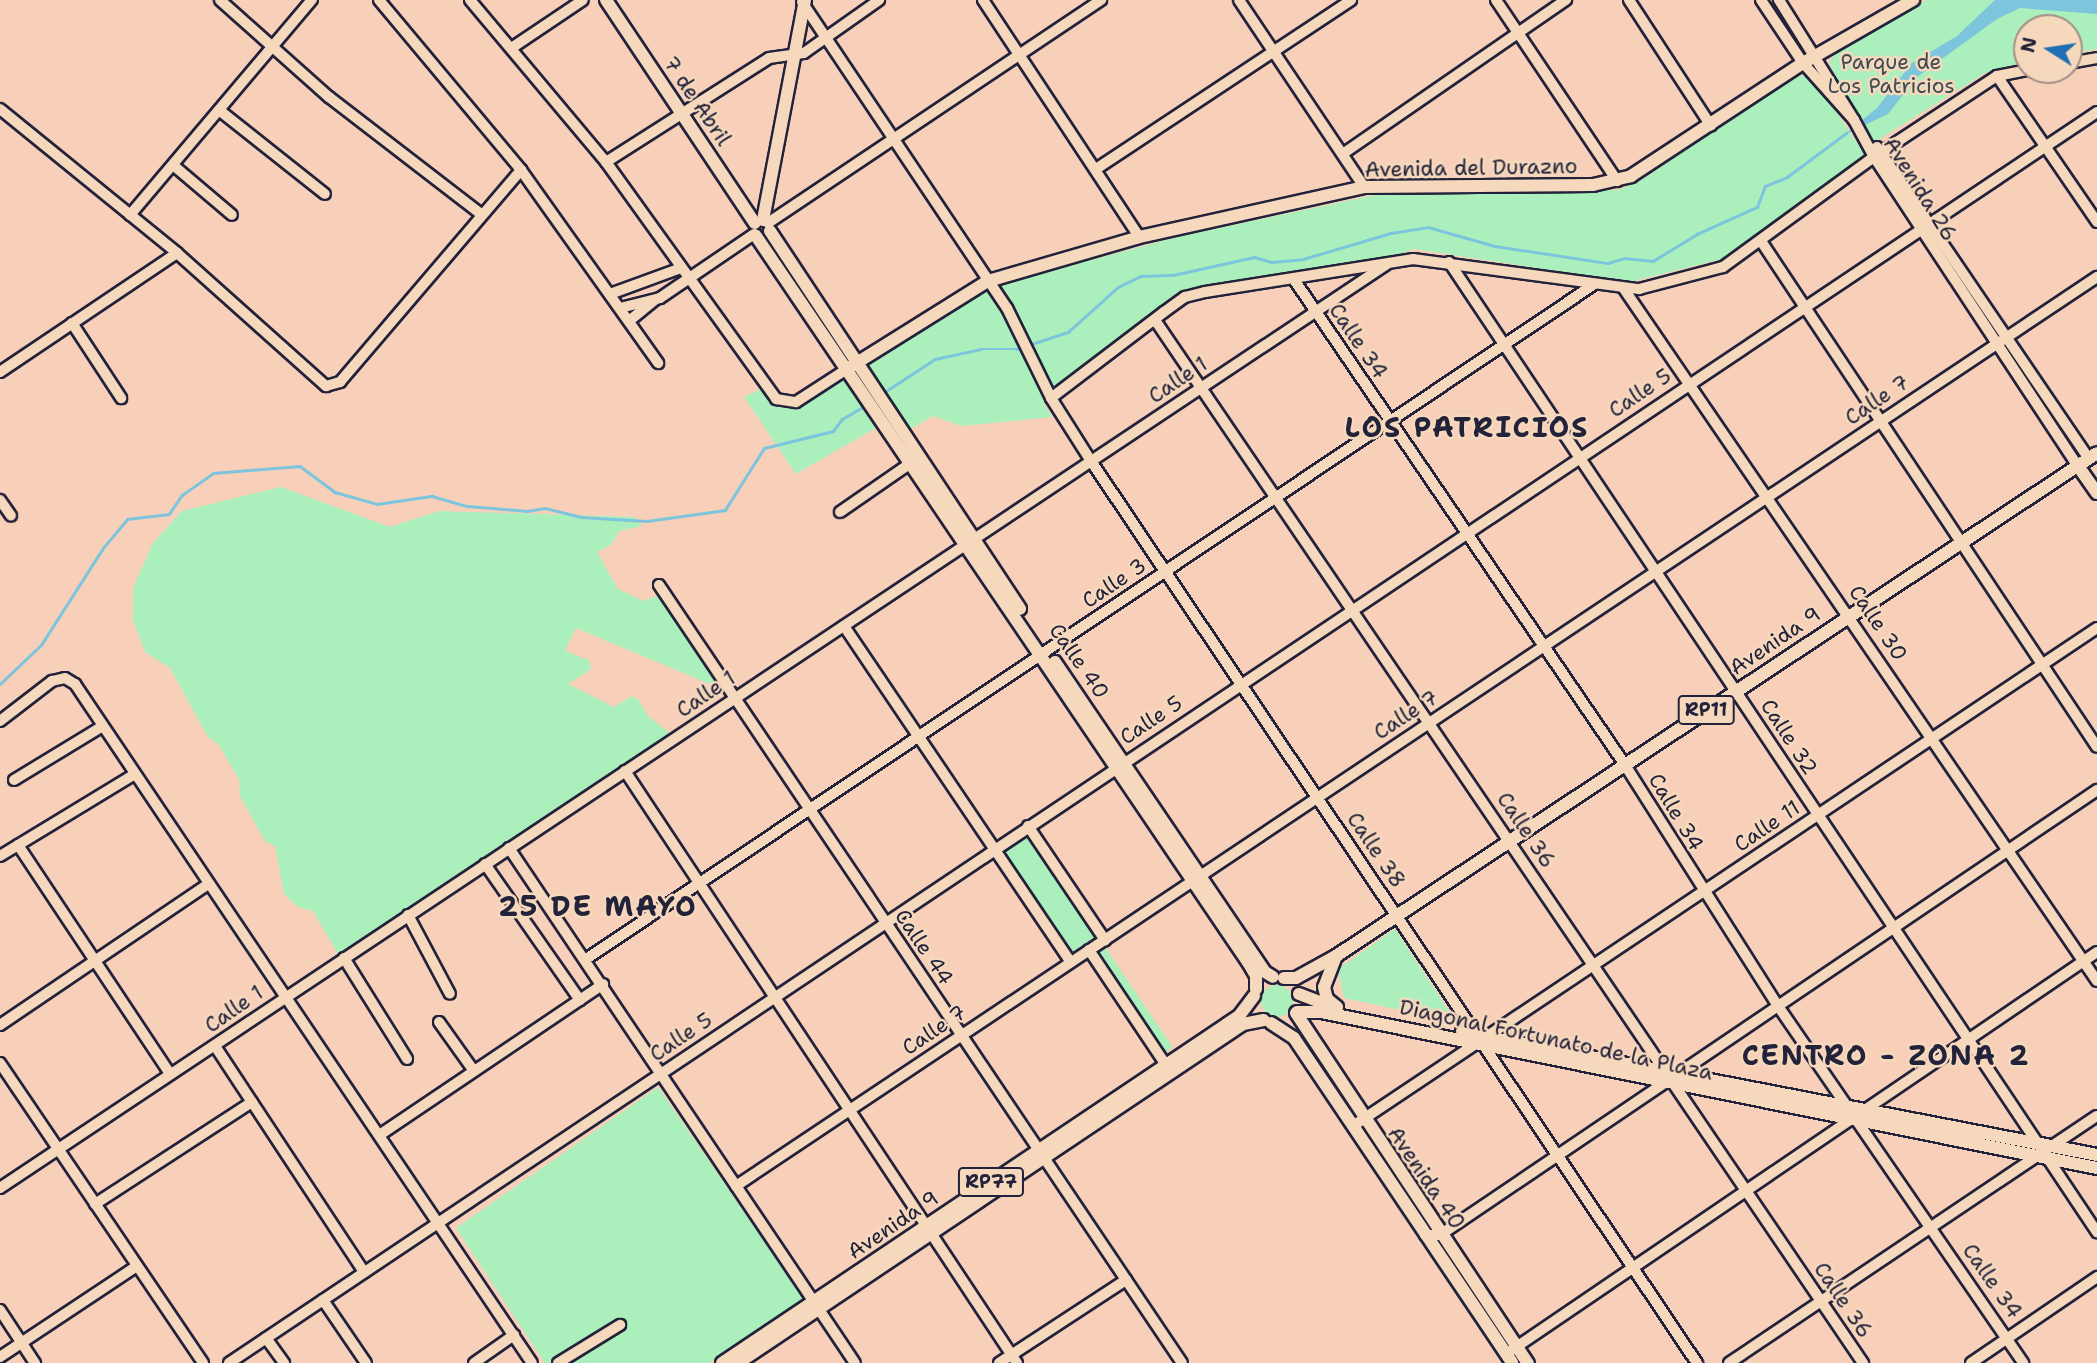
<!DOCTYPE html>
<style>
body{margin:0}
#map{position:relative;width:2097px;height:1363px;overflow:hidden;background:#f8d0ba;font-family:"Shantell Sans",sans-serif}
div>[style]{position:absolute}
[style*='--x']{left:calc(var(--x)*1px);top:calc(var(--y)*1px);width:calc(var(--w)*1px);rotate:calc(var(--a)*1deg)}
.green>*{inset:0;background:#abf0bc;transform-origin:0 0}
.round{border-radius:50%}
.water>*{inset:0;background:#7cc5dc}
.stream>*{height:2.5px;margin:-1.25px;padding:0 1.25px;transform-origin:1.25px;border-radius:1.25px;background:#7cc5dc}
.roads{filter:drop-shadow(2px 0 #22223b) drop-shadow(-2px 0 #22223b) drop-shadow(0 2px #22223b) drop-shadow(0 -2px #22223b)}
.minor>*{height:10px;margin:-5px;padding:0 5px;transform-origin:5px;border-radius:5px;background:#f6d8bc}
.major>*{height:12px;margin:-6px;padding:0 6px;transform-origin:6px;border-radius:6px;background:#f6d8bc}
span{translate:-50% -50%;white-space:nowrap;text-align:center;line-height:1.15;-webkit-text-stroke:5px #f6d8bc;paint-order:stroke}
.shield-label span{padding:2px 5px;background:#f6d8bc;border:2px solid;border-radius:5px;-webkit-text-stroke-width:0}
.shield-label{font-size:19px;color:#22223b;font-weight:700}
.park-label{font-size:21px;color:#3d4b55}
.street-label{font-size:21px;color:#22223b}
.district-label{font-size:28px;color:#22223b;font-weight:700;letter-spacing:2px}
.north{position:absolute;left:2013px;top:14px;width:70px;height:70px;box-sizing:border-box;background:#f6d8bc;border:2px solid #a18f88;border-radius:50%;rotate:282deg;font-size:19px;font-weight:700;line-height:28px;text-align:center;color:#22223b}
.north::after{content:'';display:block;margin:auto;width:24px;height:32px;background:#1f6fb2;clip-path:polygon(50% 0,100% 100%,50% 72%,0 100%)}
</style>
<div id="map">
<div class="green">
<div style="clip-path:polygon(1927px 0,2097px 0,2097px 49px,2069px 54px,2069px 28px,2027px 28px,2027px 61px,1985px 73px,1875px 142px,1832px 76px,1830px 61px,1842px 43px)"></div>
<div style="clip-path:polygon(1804px 75px,1834px 108px,1867px 158px,1722px 259px,1630px 282px,1413px 249px,1391px 258px,1189px 289px,1060px 387px,1049px 384px,1044px 403px,1052px 417px,962px 426px,933px 416px,907px 431px,866px 363px,983px 289px,1177px 237px,1389px 192px,1618px 190px,1643px 179px,1790px 79px)"></div>
<div style="clip-path:polygon(843px 378px,879px 426px,796px 474px,744px 397px,761px 389px,777px 405px,797px 407px)"></div>
<div style="clip-path:polygon(281px 487px,390px 527px,439px 511px,635px 517px,642px 526px,619px 531px,611px 545px,597px 552px,618px 589px,643px 601px,660px 595px,724px 690px,576px 628px,565px 651px,589px 660px,591px 669px,568px 684px,614px 707px,632px 696px,639px 700px,647px 715px,671px 734px,338px 954px,313px 911px,298px 907px,284px 894px,275px 846px,265px 841px,240px 796px,239px 779px,218px 744px,208px 737px,170px 668px,145px 652px,133px 620px,133px 588px,153px 543px,182px 511px)"></div>
<div style="left:1029px;top:834px;width:125px;height:32px;rotate:56deg"></div>
<div style="clip-path:polygon(1395px 929px,1456px 1022px,1344px 998px,1338px 969px)"></div>
<div style="left:1105px;top:947px;width:121px;height:10px;rotate:56deg"></div>
<div class="round" style="left:1261px;top:985px;width:32px;height:32px"></div>
<div style="clip-path:polygon(658px 1087px,804px 1299px,709px 1363px,545px 1363px,456px 1228px)"></div>
</div>
<div class="water">
<div style="clip-path:polygon(1995px 0,2097px 0,2097px 14px,2020px 8px,1997px 19px,1917px 77px,1888px 114px,1844px 135px,1877px 108px,1912px 63px,1957px 36px)"></div>
</div>
<div class="stream">
<div style="--x:883;--y:393;--w:62;--a:-33.2"></div>
<div style="--x:935;--y:359;--w:47;--a:-12.3"></div>
<div style="--x:981;--y:349;--w:35;--a:0"></div>
<div style="--x:1016;--y:349;--w:55;--a:-18.1"></div>
<div style="--x:1068;--y:332;--w:67;--a:-42"></div>
<div style="--x:1118;--y:287;--w:25;--a:-26"></div>
<div style="--x:1141;--y:276;--w:32;--a:-2"></div>
<div style="--x:1173;--y:275;--w:83;--a:-12.5"></div>
<div style="--x:1254;--y:257;--w:18;--a:16"></div>
<div style="--x:1271;--y:262;--w:32;--a:-5"></div>
<div style="--x:1303;--y:259;--w:92;--a:-16.5"></div>
<div style="--x:1391;--y:233;--w:37;--a:-9"></div>
<div style="--x:1428;--y:227;--w:70;--a:15.8"></div>
<div style="--x:1495;--y:246;--w:114;--a:8.6"></div>
<div style="--x:1608;--y:263;--w:17;--a:-17"></div>
<div style="--x:1624;--y:258;--w:29;--a:6"></div>
<div style="--x:1653;--y:261;--w:52;--a:-31.5"></div>
<div style="--x:1697;--y:234;--w:66;--a:-24.2"></div>
<div style="--x:1757;--y:207;--w:22;--a:-69"></div>
<div style="--x:1765;--y:186;--w:24;--a:-22"></div>
<div style="--x:1787;--y:177;--w:74;--a:-36.7"></div>
<div style="--x:0;--y:684;--w:57;--a:-43.6"></div>
<div style="--x:41;--y:645;--w:115;--a:-57.4"></div>
<div style="--x:103;--y:548;--w:38;--a:-50"></div>
<div style="--x:127;--y:519;--w:42;--a:-6.8"></div>
<div style="--x:169;--y:514;--w:23;--a:-56"></div>
<div style="--x:182;--y:495;--w:38;--a:-35"></div>
<div style="--x:213;--y:473;--w:87;--a:-4.6"></div>
<div style="--x:300;--y:466;--w:44;--a:36.6"></div>
<div style="--x:335;--y:492;--w:44;--a:15.9"></div>
<div style="--x:377;--y:504;--w:56;--a:-8.3"></div>
<div style="--x:432;--y:496;--w:37;--a:16"></div>
<div style="--x:468;--y:506;--w:59;--a:4.8"></div>
<div style="--x:527;--y:511;--w:18;--a:-9"></div>
<div style="--x:545;--y:508;--w:37;--a:14"></div>
<div style="--x:581;--y:517;--w:66;--a:3.5"></div>
<div style="--x:647;--y:521;--w:79;--a:-8"></div>
<div style="--x:725;--y:510;--w:73;--a:-57.8"></div>
<div style="--x:764;--y:448;--w:71;--a:-13.8"></div>
<div style="--x:833;--y:431;--w:15;--a:-53"></div>
<div style="--x:842;--y:419;--w:28;--a:-30"></div>
</div>
<div class="roads">
<div class="minor">
<div style="--x:220;--y:0;--w:146;--a:41.7"></div>
<div style="--x:329;--y:97;--w:193;--a:37.6"></div>
<div style="--x:379;--y:0;--w:222;--a:50.1"></div>
<div style="--x:470;--y:0;--w:212;--a:50"></div>
<div style="--x:606;--y:162;--w:292;--a:54.3"></div>
<div style="--x:776;--y:399;--w:20;--a:9"></div>
<div style="--x:796;--y:402;--w:61;--a:-32.9"></div>
<div style="--x:983;--y:0;--w:284;--a:56.6"></div>
<div style="--x:1239;--y:0;--w:225;--a:56.2"></div>
<div style="--x:1496;--y:0;--w:218;--a:56.2"></div>
<div style="--x:1629;--y:0;--w:150;--a:56.9"></div>
<div style="--x:1761;--y:0;--w:76;--a:56.3"></div>
<div style="--x:1803;--y:63;--w:76;--a:48.2"></div>
<div style="--x:1854;--y:120;--w:142;--a:-122"></div>
<div style="--x:802;--y:2;--w:368;--a:56.2"></div>
<div style="--x:1007;--y:308;--w:100;--a:63.9"></div>
<div style="--x:1051;--y:398;--w:75;--a:57.6"></div>
<div style="--x:1091;--y:461;--w:1087;--a:56.11"></div>
<div style="--x:513;--y:47;--w:84;--a:-33.9"></div>
<div style="--x:2069;--y:63;--w:28;--a:-10"></div>
<div style="--x:1997;--y:76;--w:177;--a:55.6"></div>
<div style="--x:0;--y:109;--w:228;--a:39.1"></div>
<div style="--x:177;--y:253;--w:200;--a:41.8"></div>
<div style="--x:326;--y:386;--w:15;--a:-16"></div>
<div style="--x:340;--y:382;--w:279;--a:-49.5"></div>
<div style="--x:521;--y:170;--w:237;--a:54.6"></div>
<div style="--x:219;--y:110;--w:135;--a:38.4"></div>
<div style="--x:1854;--y:120;--w:42;--a:61.6"></div>
<div style="--x:1874;--y:157;--w:370;--a:56.6"></div>
<div style="--x:1877;--y:147;--w:377;--a:55.8"></div>
<div style="--x:1344;--y:153;--w:270;--a:-34.6"></div>
<div style="--x:606;--y:162;--w:193;--a:-32.5"></div>
<div style="--x:769;--y:58;--w:35;--a:-8"></div>
<div style="--x:804;--y:53;--w:92;--a:-35.2"></div>
<div style="--x:173;--y:165;--w:77;--a:40.3"></div>
<div style="--x:1096;--y:169;--w:306;--a:-33.5"></div>
<div style="--x:130;--y:215;--w:282;--a:-49.8"></div>
<div style="--x:768;--y:223;--w:401;--a:-33.8"></div>
<div style="--x:1761;--y:241;--w:607;--a:56.41"></div>
<div style="--x:1449;--y:262;--w:1167;--a:56.26"></div>
<div style="--x:1295;--y:281;--w:586;--a:55.71"></div>
<div style="--x:1625;--y:765;--w:285;--a:57.6"></div>
<div style="--x:1778;--y:1006;--w:433;--a:55.5"></div>
<div style="--x:1624;--y:289;--w:838;--a:55.65"></div>
<div style="--x:610;--y:294;--w:76;--a:-20.1"></div>
<div style="--x:620;--y:308;--w:41;--a:-14"></div>
<div style="--x:660;--y:298;--w:114;--a:-34.2"></div>
<div style="--x:1155;--y:320;--w:1261;--a:55.83"></div>
<div style="--x:629;--y:321;--w:33;--a:-39"></div>
<div style="--x:72;--y:323;--w:90;--a:56.8"></div>
<div style="--x:0;--y:372;--w:213;--a:-33.9"></div>
<div style="--x:1051;--y:398;--w:142;--a:-37.3"></div>
<div style="--x:1164;--y:312;--w:26;--a:-36"></div>
<div style="--x:1185;--y:297;--w:21;--a:-14"></div>
<div style="--x:1205;--y:292;--w:211;--a:-9"></div>
<div style="--x:1413;--y:259;--w:228;--a:7.6"></div>
<div style="--x:1639;--y:289;--w:87;--a:-14.7"></div>
<div style="--x:1723;--y:267;--w:187;--a:-36.1"></div>
<div style="--x:1874;--y:157;--w:147;--a:-33.4"></div>
<div style="--x:1997;--y:76;--w:33;--a:-11"></div>
<div style="--x:0;--y:500;--w:19;--a:55"></div>
<div style="--x:840;--y:512;--w:91;--a:-34.7"></div>
<div style="--x:659;--y:585;--w:937;--a:56.09"></div>
<div style="--x:844;--y:626;--w:405;--a:56"></div>
<div style="--x:0;--y:721;--w:66;--a:-37.6"></div>
<div style="--x:52;--y:681;--w:13;--a:-13"></div>
<div style="--x:65;--y:678;--w:12;--a:31"></div>
<div style="--x:75;--y:684;--w:818;--a:56.06"></div>
<div style="--x:625;--y:771;--w:710;--a:56.49"></div>
<div style="--x:14;--y:780;--w:102;--a:-31.3"></div>
<div style="--x:1028;--y:826;--w:138;--a:56"></div>
<div style="--x:18;--y:845;--w:275;--a:56.4"></div>
<div style="--x:509;--y:848;--w:620;--a:56.11"></div>
<div style="--x:0;--y:856;--w:156;--a:-31.3"></div>
<div style="--x:485;--y:864;--w:166;--a:55.1"></div>
<div style="--x:408;--y:915;--w:89;--a:62"></div>
<div style="--x:1089;--y:950;--w:138;--a:56.2"></div>
<div style="--x:344;--y:958;--w:119;--a:58"></div>
<div style="--x:586;--y:959;--w:1212;--a:-33.79"></div>
<div style="--x:439;--y:1022;--w:60;--a:54.5"></div>
<div style="--x:0;--y:1025;--w:250;--a:-34.1"></div>
<div style="--x:215;--y:1046;--w:271;--a:56.6"></div>
<div style="--x:0;--y:1063;--w:362;--a:55.9"></div>
<div style="--x:1353;--y:1126;--w:895;--a:-33.8"></div>
<div style="--x:381;--y:1134;--w:268;--a:-34"></div>
<div style="--x:736;--y:1186;--w:1637;--a:-33.74"></div>
<div style="--x:0;--y:1188;--w:1667;--a:-33.67"></div>
<div style="--x:95;--y:1204;--w:187;--a:-33"></div>
<div style="--x:1425;--y:1235;--w:15;--a:0"></div>
<div style="--x:1440;--y:1235;--w:794;--a:-34.11"></div>
<div style="--x:323;--y:1300;--w:76;--a:55.7"></div>
<div style="--x:0;--y:1310;--w:64;--a:56.6"></div>
<div style="--x:266;--y:1338;--w:31;--a:54"></div>
<div style="--x:1506;--y:1354;--w:715;--a:-34.22"></div>
<div style="--x:0;--y:1357;--w:164;--a:-33.6"></div>
<div style="--x:229;--y:1363;--w:2248;--a:-33.81"></div>
<div style="--x:474;--y:1363;--w:49;--a:-35"></div>
<div style="--x:558;--y:1363;--w:73;--a:-31.5"></div>
<div style="--x:999;--y:1363;--w:152;--a:-33.2"></div>
<div style="--x:1729;--y:1363;--w:443;--a:-33.9"></div>
<div style="--x:1971;--y:1363;--w:153;--a:-34.3"></div>
</div>
<div class="major">
<div style="--x:606;--y:0;--w:268;--a:56.3"></div>
<div style="--x:763;--y:220;--w:224;--a:-79.2"></div>
<div style="--x:770;--y:231;--w:453;--a:56.5"></div>
<div style="--x:756;--y:236;--w:877;--a:55.88"></div>
<div style="--x:1248;--y:962;--w:16;--a:60"></div>
<div style="--x:1256;--y:976;--w:13;--a:90"></div>
<div style="--x:847;--y:369;--w:166;--a:-32"></div>
<div style="--x:988;--y:281;--w:157;--a:-16.2"></div>
<div style="--x:1139;--y:237;--w:230;--a:-12.5"></div>
<div style="--x:1364;--y:187;--w:229;--a:-0.5"></div>
<div style="--x:1593;--y:185;--w:39;--a:-13"></div>
<div style="--x:1631;--y:176;--w:206;--a:-33.3"></div>
<div style="--x:1803;--y:63;--w:127;--a:-29.8"></div>
<div style="--x:2078;--y:466;--w:33;--a:55"></div>
<div style="--x:1055;--y:662;--w:374;--a:55.9"></div>
<div style="--x:1265;--y:972;--w:9;--a:32"></div>
<div style="--x:1336;--y:956;--w:33;--a:111"></div>
<div style="--x:1324;--y:987;--w:12;--a:76"></div>
<div style="--x:1327;--y:999;--w:13;--a:39"></div>
<div style="--x:1284;--y:978;--w:12;--a:0"></div>
<div style="--x:1296;--y:978;--w:46;--a:-28.8"></div>
<div style="--x:1336;--y:956;--w:912;--a:-33.46"></div>
<div style="--x:1299;--y:994;--w:30;--a:21"></div>
<div style="--x:1297;--y:1012;--w:24;--a:0"></div>
<div style="--x:1321;--y:1012;--w:792;--a:11.37"></div>
<div style="--x:1296;--y:1013;--w:420;--a:56.5"></div>
<div style="--x:1271;--y:1023;--w:27;--a:33"></div>
<div style="--x:1294;--y:1038;--w:391;--a:56.1"></div>
<div style="--x:1462;--y:1032;--w:647;--a:10.96"></div>
<div style="--x:722;--y:1363;--w:623;--a:-33.87"></div>
<div style="--x:1239;--y:1016;--w:25;--a:-53"></div>
<div style="--x:738;--y:1363;--w:608;--a:-33.87"></div>
<div style="--x:1243;--y:1024;--w:21;--a:-11"></div>
</div>
</div>
<div class="shield-label">
<span style="left:1706px;top:710px">RP11</span>
<span style="left:991px;top:1182px">RP77</span>
</div>
<div class="park-label">
<span style="left:1891px;top:74px">Parque de<br>Los Patricios</span>
</div>
<div class="street-label">
<span style="left:697px;top:101px;rotate:56deg">7 de Abril</span>
<span style="left:1471px;top:168px;rotate:-1deg">Avenida del Durazno</span>
<span style="left:1920px;top:189px;rotate:58deg">Avenida 26</span>
<span style="left:1358px;top:341px;rotate:56deg">Calle 34</span>
<span style="left:1178px;top:380px;rotate:-34deg">Calle 1</span>
<span style="left:1640px;top:393px;rotate:-34deg">Calle 5</span>
<span style="left:1877px;top:400px;rotate:-34deg">Calle 7</span>
<span style="left:1114px;top:583px;rotate:-34deg">Calle 3</span>
<span style="left:1878px;top:623px;rotate:56deg">Calle 30</span>
<span style="left:1775px;top:641px;rotate:-34deg">Avenida 9</span>
<span style="left:1079px;top:661px;rotate:55deg">Calle 40</span>
<span style="left:706px;top:694px;rotate:-34deg">Calle 1</span>
<span style="left:1406px;top:715px;rotate:-33deg">Calle 7</span>
<span style="left:1151px;top:720px;rotate:-34deg">Calle 5</span>
<span style="left:1789px;top:737px;rotate:57deg">Calle 32</span>
<span style="left:1676px;top:812px;rotate:59deg">Calle 34</span>
<span style="left:1767px;top:826px;rotate:-34deg">Calle 11</span>
<span style="left:1526px;top:830px;rotate:56deg">Calle 36</span>
<span style="left:1376px;top:850px;rotate:56deg">Calle 38</span>
<span style="left:924px;top:947px;rotate:56deg">Calle 44</span>
<span style="left:234px;top:1009px;rotate:-35deg">Calle 1</span>
<span style="left:934px;top:1030px;rotate:-34deg">Calle 7</span>
<span style="left:681px;top:1037px;rotate:-34deg">Calle 5</span>
<span style="left:1556px;top:1040px;rotate:12deg">Diagonal Fortunato de la Plaza</span>
<span style="left:1426px;top:1178px;rotate:56deg">Avenida 40</span>
<span style="left:893px;top:1225px;rotate:-34deg">Avenida 9</span>
<span style="left:1992px;top:1281px;rotate:55deg">Calle 34</span>
<span style="left:1843px;top:1300px;rotate:56deg">Calle 36</span>
</div>
<div class="district-label">
<span style="left:1467px;top:427px">LOS PATRICIOS</span>
<span style="left:598px;top:906px">25 DE MAYO</span>
<span style="left:1886px;top:1055px">CENTRO - ZONA 2</span>
</div>
<div class="north">N</div>
</div>
